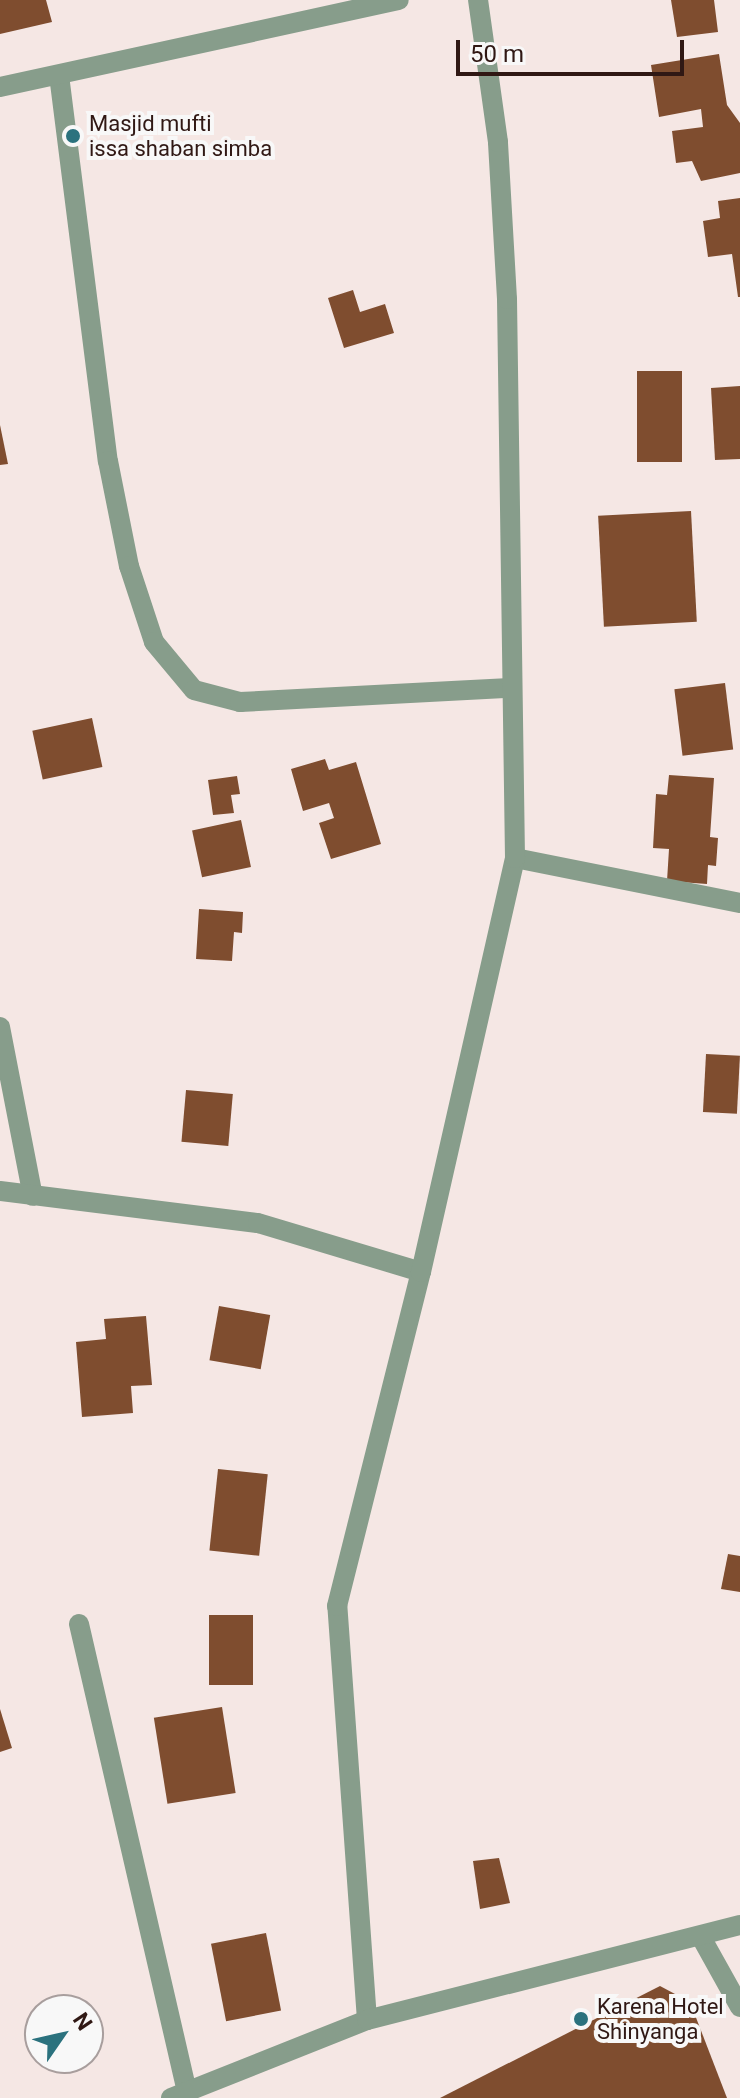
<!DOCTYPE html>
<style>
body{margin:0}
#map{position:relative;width:740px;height:2098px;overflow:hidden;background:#f5e7e4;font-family:Roboto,sans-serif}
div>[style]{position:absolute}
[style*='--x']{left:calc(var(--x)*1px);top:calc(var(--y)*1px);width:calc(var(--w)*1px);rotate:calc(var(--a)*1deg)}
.building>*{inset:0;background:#7f4d2f;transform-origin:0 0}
.minor>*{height:20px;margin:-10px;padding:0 10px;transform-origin:10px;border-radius:10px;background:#879d8b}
.dots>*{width:22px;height:22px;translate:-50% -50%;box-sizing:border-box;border:4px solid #f8f8f8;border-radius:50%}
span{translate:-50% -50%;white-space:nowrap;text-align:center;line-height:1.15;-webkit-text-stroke:8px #f8f8f8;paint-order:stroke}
.poi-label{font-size:22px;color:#301814}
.left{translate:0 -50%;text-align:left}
.north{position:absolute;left:24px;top:1994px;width:80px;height:80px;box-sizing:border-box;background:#f8f8f8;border:2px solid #a89e9d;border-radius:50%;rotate:56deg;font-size:22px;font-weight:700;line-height:32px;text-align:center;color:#301814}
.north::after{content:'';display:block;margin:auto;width:28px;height:36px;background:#2b727e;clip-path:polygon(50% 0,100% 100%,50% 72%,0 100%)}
.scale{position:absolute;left:456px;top:40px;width:228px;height:36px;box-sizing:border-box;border:4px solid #301814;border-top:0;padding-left:10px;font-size:24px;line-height:28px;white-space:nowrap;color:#301814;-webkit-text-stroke:6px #f8f8f8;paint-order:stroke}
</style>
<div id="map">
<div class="building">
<div style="clip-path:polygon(0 0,46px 0,52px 22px,0 34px)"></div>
<div style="clip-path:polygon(671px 0,714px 0,718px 32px,677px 37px)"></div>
<div style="clip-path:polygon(719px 54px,727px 105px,740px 123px,740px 173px,701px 181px,692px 161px,676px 163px,672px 131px,703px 127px,701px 109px,659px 117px,651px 65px)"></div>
<div style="clip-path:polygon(740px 198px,740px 297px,738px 297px,732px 254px,708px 257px,703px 221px,720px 218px,718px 201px)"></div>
<div style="clip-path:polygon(353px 290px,360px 312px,385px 304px,394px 333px,344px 348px,328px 298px)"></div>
<div style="left:637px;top:371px;width:45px;height:91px"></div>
<div style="clip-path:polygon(740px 386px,740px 459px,715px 460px,711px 388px)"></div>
<div style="clip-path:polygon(0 425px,8px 464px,0 465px)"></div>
<div style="left:691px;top:511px;width:111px;height:93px;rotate:87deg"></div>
<div style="left:725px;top:683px;width:67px;height:51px;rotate:83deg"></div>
<div style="left:92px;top:718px;width:50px;height:61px;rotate:78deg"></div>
<div style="clip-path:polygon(325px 759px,329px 770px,356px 762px,381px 844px,331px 859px,319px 823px,334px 818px,329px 803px,303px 811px,291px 769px)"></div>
<div style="clip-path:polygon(669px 775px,714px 778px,710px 837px,718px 838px,716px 866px,708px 865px,707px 884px,667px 881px,669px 849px,653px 848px,656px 794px,667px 795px)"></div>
<div style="clip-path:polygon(237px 776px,240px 794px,231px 795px,234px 813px,213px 815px,208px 780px)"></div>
<div style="left:241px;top:820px;width:48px;height:50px;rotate:78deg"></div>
<div style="clip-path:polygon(199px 909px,243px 912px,242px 933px,234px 932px,232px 961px,196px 959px)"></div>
<div style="left:706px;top:1054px;width:34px;height:58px;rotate:3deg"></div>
<div style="left:186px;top:1090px;width:47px;height:52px;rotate:5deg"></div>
<div style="left:219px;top:1306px;width:52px;height:55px;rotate:10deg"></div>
<div style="clip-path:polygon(146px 1316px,152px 1385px,131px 1386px,133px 1413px,82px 1417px,76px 1342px,106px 1339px,104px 1319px)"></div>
<div style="left:218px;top:1469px;width:50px;height:82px;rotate:6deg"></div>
<div style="clip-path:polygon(728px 1554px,740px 1556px,740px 1592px,721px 1589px)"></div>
<div style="left:209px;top:1615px;width:44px;height:70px"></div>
<div style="left:222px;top:1707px;width:87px;height:69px;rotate:81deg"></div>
<div style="clip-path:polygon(0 1709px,12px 1748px,0 1752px)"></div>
<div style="clip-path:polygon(499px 1858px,510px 1903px,480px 1909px,473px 1861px)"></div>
<div style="left:266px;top:1933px;width:79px;height:56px;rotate:79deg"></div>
<div style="clip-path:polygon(660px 1986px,690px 2002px,727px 2098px,440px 2098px)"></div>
</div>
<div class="minor">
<div style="--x:59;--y:75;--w:389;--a:82.8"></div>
<div style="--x:108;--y:461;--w:107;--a:78.7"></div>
<div style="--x:129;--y:566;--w:80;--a:71.8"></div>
<div style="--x:154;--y:642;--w:62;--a:50.2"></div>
<div style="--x:194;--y:690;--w:48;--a:14.6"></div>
<div style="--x:240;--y:702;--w:270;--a:-3"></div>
<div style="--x:0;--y:87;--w:408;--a:-12.3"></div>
<div style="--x:515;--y:858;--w:229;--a:11.3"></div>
<div style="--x:0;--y:1027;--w:172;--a:79"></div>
<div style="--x:0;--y:1191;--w:260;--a:7.1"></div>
<div style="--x:258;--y:1223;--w:170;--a:16.7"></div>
<div style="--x:79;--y:1624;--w:480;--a:77"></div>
<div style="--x:701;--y:1937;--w:80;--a:60.9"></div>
<div style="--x:367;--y:2020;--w:415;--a:-94.1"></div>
<div style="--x:337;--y:1606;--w:344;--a:-75.9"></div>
<div style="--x:421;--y:1272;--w:425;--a:-77.2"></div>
<div style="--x:515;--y:858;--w:559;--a:-90.82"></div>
<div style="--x:507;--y:299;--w:157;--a:-93.3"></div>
<div style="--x:498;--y:142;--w:143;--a:-98"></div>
<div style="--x:171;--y:2098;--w:211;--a:-21.7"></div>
<div style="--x:367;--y:2020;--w:385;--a:-14.3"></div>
</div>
<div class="dots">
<div style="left:73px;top:136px;background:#2b727e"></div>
<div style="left:581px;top:2019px;background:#2b727e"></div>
</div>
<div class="poi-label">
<span class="left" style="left:89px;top:136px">Masjid mufti<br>issa shaban simba</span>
<span class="left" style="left:597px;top:2019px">Karena Hotel<br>Shinyanga</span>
</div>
<div class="north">N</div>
<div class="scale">50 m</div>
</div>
